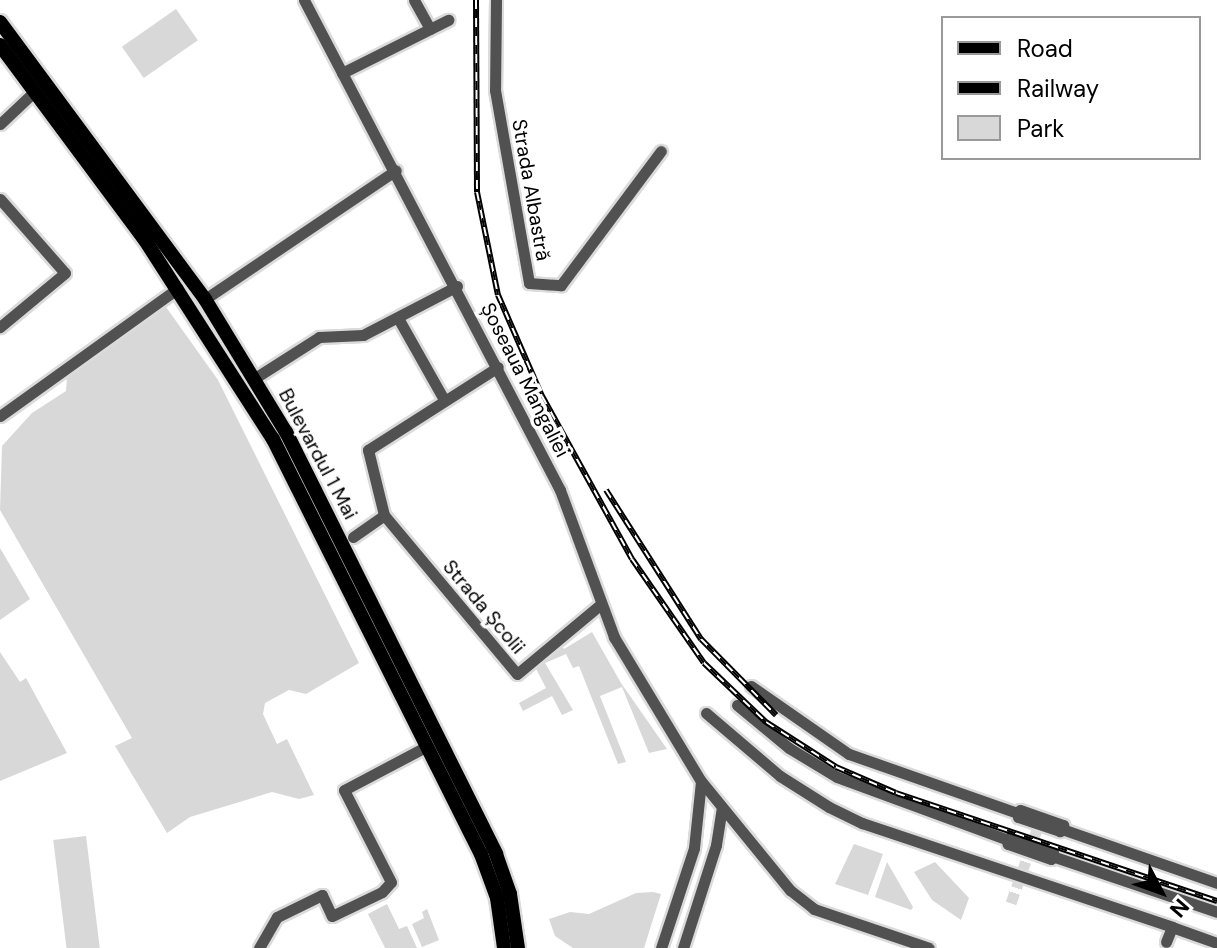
<!DOCTYPE html>
<meta charset="utf-8">
<style>
body{margin:0}
#map{position:relative;width:1217px;height:948px;overflow:hidden;background:#fff;font-family:"DM Sans",sans-serif}
div>[style]{position:absolute}
[style*='--x']{left:calc(var(--x)*1px);top:calc(var(--y)*1px);width:calc(var(--w)*1px);rotate:calc(var(--a)*1deg)}
.green>*{inset:0;background:#d8d8d8;transform-origin:0 0}
.minor-tunnel>*{height:11px;margin-top:-5.5px;transform-origin:0;background:repeating-linear-gradient(90deg,#d9d9d9 0 11px,transparent 0 16.5px)}
.roads{filter:drop-shadow(2px 0 #dbdbdb) drop-shadow(-2px 0 #dbdbdb) drop-shadow(0 2px #dbdbdb) drop-shadow(0 -2px #dbdbdb)}
.minor>*{height:11px;margin:-5.5px;padding:0 5.5px;transform-origin:5.5px;border-radius:5.5px;background:#515151}
.major>*{height:14px;margin:-7px;padding:0 7px;transform-origin:7px;border-radius:7px;background:#000}
.rail>*{height:6px;margin-top:-3px;transform-origin:0;background:repeating-linear-gradient(90deg,#fff 0 9px,#000 0 18px);box-sizing:border-box;border-block:2px solid #000}
span{translate:-50% -50%;white-space:nowrap;text-align:center;line-height:1.15;-webkit-text-stroke:7px #fff;paint-order:stroke}
.street-label{font-size:20px;color:#000}
.legend{position:absolute;left:941px;top:16px;width:260px;height:144px;box-sizing:border-box;background:#fff;border:2px solid #999;margin:0;padding:10px 14px;list-style:none;font-size:24px;color:#000}
.legend li{display:flex;align-items:center;gap:16px;height:40px}
.legend b{width:40px;border:2px solid #999}
.north{position:absolute;left:1121px;top:852px;width:80px;height:80px;-webkit-text-stroke:6px #fff;paint-order:stroke;rotate:131deg;font-size:22px;font-weight:700;line-height:32px;text-align:center;color:#000}
.north::after{content:'';display:block;margin:auto;width:28px;height:36px;background:#000;clip-path:polygon(50% 0,100% 100%,50% 72%,0 100%)}
</style>
<div id="map">
<div class="green">
<div style="left:176px;top:9px;width:38px;height:66px;rotate:55deg"></div>
<div style="clip-path:polygon(166px 307px,218px 380px,359px 663px,306px 694px,289px 690px,265px 703px,263px 714px,277px 744px,287px 739px,314px 795px,299px 799px,272px 792px,190px 817px,167px 833px,115px 746px,132px 738px,0 510px,2px 446px,32px 413px,66px 391px,67px 377px)"></div>
<div style="clip-path:polygon(0 548px,30px 599px,0 620px)"></div>
<div style="clip-path:polygon(592px 632px,621px 683px,667px 749px,649px 753px,622px 687px,600px 696px,626px 762px,618px 764px,579px 666px,573px 668px,566px 654px,545px 663px,573px 710px,562px 715px,552px 696px,523px 711px,519px 703px,546px 688px,534px 665px,560px 644px,564px 649px)"></div>
<div style="clip-path:polygon(0 652px,20px 682px,26px 678px,67px 753px,0 781px)"></div>
<div style="left:86px;top:836px;width:113px;height:33px;rotate:83deg"></div>
<div style="clip-path:polygon(854px 844px,883px 854px,868px 895px,835px 884px)"></div>
<div style="clip-path:polygon(887px 862px,913px 907px,911px 910px,875px 897px)"></div>
<div style="clip-path:polygon(935px 862px,969px 898px,961px 920px,932px 900px,914px 872px)"></div>
<div style="clip-path:polygon(653px 892px,661px 894px,644px 948px,573px 948px,555px 936px,549px 919px,570px 912px,589px 914px,636px 893px)"></div>
<div style="clip-path:polygon(387px 904px,399px 929px,407px 926px,417px 948px,385px 948px,368px 914px)"></div>
<div style="clip-path:polygon(427px 909px,439px 940px,422px 947px,412px 924px,424px 918px,422px 912px)"></div>
</div>
<div class="minor-tunnel">
<div style="--x:1011;--y:903;--w:87;--a:-70.5"></div>
</div>
<div class="roads">
<div class="minor">
<div style="--x:304;--y:0;--w:553;--a:62.42"></div>
<div style="--x:560;--y:490;--w:157;--a:69.8"></div>
<div style="--x:614;--y:637;--w:168;--a:58.9"></div>
<div style="--x:701;--y:781;--w:141;--a:50.8"></div>
<div style="--x:790;--y:890;--w:31;--a:38"></div>
<div style="--x:814;--y:909;--w:121;--a:18.7"></div>
<div style="--x:414;--y:0;--w:33;--a:61"></div>
<div style="--x:496;--y:0;--w:90;--a:90.6"></div>
<div style="--x:495;--y:90;--w:196;--a:80"></div>
<div style="--x:529;--y:283;--w:32;--a:4"></div>
<div style="--x:561;--y:285;--w:167;--a:-53.3"></div>
<div style="--x:342;--y:73;--w:119;--a:-26.6"></div>
<div style="--x:0;--y:124;--w:48;--a:-43.3"></div>
<div style="--x:0;--y:199;--w:98;--a:48.7"></div>
<div style="--x:65;--y:273;--w:85;--a:140.3"></div>
<div style="--x:205;--y:299;--w:230;--a:-34"></div>
<div style="--x:398;--y:318;--w:92;--a:60.6"></div>
<div style="--x:255;--y:378;--w:76;--a:-32.6"></div>
<div style="--x:319;--y:337;--w:44;--a:-2.6"></div>
<div style="--x:363;--y:335;--w:106;--a:-27.5"></div>
<div style="--x:0;--y:416;--w:219;--a:-35.7"></div>
<div style="--x:384;--y:515;--w:67;--a:-103.8"></div>
<div style="--x:368;--y:450;--w:154;--a:-32.6"></div>
<div style="--x:353;--y:537;--w:38;--a:-35"></div>
<div style="--x:384;--y:515;--w:207;--a:50.1"></div>
<div style="--x:517;--y:674;--w:109;--a:-39.8"></div>
<div style="--x:751;--y:686;--w:119;--a:34.8"></div>
<div style="--x:849;--y:754;--w:181;--a:19.3"></div>
<div style="--x:737;--y:705;--w:67;--a:39.6"></div>
<div style="--x:789;--y:748;--w:56;--a:31.1"></div>
<div style="--x:837;--y:777;--w:185;--a:20.2"></div>
<div style="--x:706;--y:713;--w:97;--a:40.4"></div>
<div style="--x:780;--y:776;--w:58;--a:32.3"></div>
<div style="--x:829;--y:807;--w:37;--a:26"></div>
<div style="--x:862;--y:823;--w:327;--a:18.5"></div>
<div style="--x:1172;--y:927;--w:16;--a:112"></div>
<div style="--x:1020;--y:810;--w:46;--a:19.2"></div>
<div style="--x:1063;--y:825;--w:7;--a:117"></div>
<div style="--x:1060;--y:831;--w:44;--a:-161.6"></div>
<div style="--x:1018;--y:817;--w:7;--a:-74"></div>
<div style="--x:1059;--y:828;--w:167;--a:19.2"></div>
<div style="--x:1010;--y:837;--w:46;--a:20.4"></div>
<div style="--x:1053;--y:853;--w:6;--a:108"></div>
<div style="--x:1051;--y:859;--w:46;--a:-160.8"></div>
<div style="--x:1008;--y:844;--w:7;--a:-74"></div>
<div style="--x:1049;--y:855;--w:177;--a:18.7"></div>
<div style="--x:1172;--y:927;--w:48;--a:19.6"></div>
<div style="--x:259;--y:948;--w:36;--a:-60"></div>
<div style="--x:277;--y:917;--w:50;--a:-26.1"></div>
<div style="--x:322;--y:895;--w:23;--a:65"></div>
<div style="--x:332;--y:916;--w:55;--a:-25.6"></div>
<div style="--x:382;--y:892;--w:13;--a:-48"></div>
<div style="--x:391;--y:882;--w:103;--a:-117.1"></div>
<div style="--x:344;--y:790;--w:94;--a:-27.9"></div>
<div style="--x:661;--y:948;--w:105;--a:-71.7"></div>
<div style="--x:694;--y:848;--w:67;--a:-84"></div>
<div style="--x:683;--y:948;--w:108;--a:-72.2"></div>
<div style="--x:716;--y:845;--w:36;--a:-81"></div>
</div>
<div class="major">
<div style="--x:0;--y:22;--w:345;--a:53.5"></div>
<div style="--x:205;--y:299;--w:156;--a:58.7"></div>
<div style="--x:286;--y:432;--w:471;--a:63.5"></div>
<div style="--x:496;--y:854;--w:42;--a:70.7"></div>
<div style="--x:510;--y:894;--w:55;--a:81.6"></div>
<div style="--x:0;--y:45;--w:243;--a:53.4"></div>
<div style="--x:145;--y:240;--w:237;--a:57.3"></div>
<div style="--x:273;--y:439;--w:464;--a:63.4"></div>
<div style="--x:481;--y:854;--w:47;--a:70"></div>
<div style="--x:497;--y:898;--w:50;--a:82"></div>
</div>
</div>
<div class="rail">
<div style="--x:476;--y:0;--w:192;--a:89.7"></div>
<div style="--x:477;--y:192;--w:105;--a:78.5"></div>
<div style="--x:498;--y:295;--w:110;--a:66.5"></div>
<div style="--x:542;--y:396;--w:186;--a:61.1"></div>
<div style="--x:632;--y:559;--w:126;--a:55.3"></div>
<div style="--x:704;--y:663;--w:86;--a:43.6"></div>
<div style="--x:766;--y:722;--w:83;--a:32.7"></div>
<div style="--x:836;--y:767;--w:65;--a:23.4"></div>
<div style="--x:896;--y:793;--w:339;--a:18.6"></div>
<div style="--x:606;--y:490;--w:177;--a:57.5"></div>
<div style="--x:701;--y:639;--w:107;--a:45.4"></div>
</div>
<div class="street-label">
<span style="left:531px;top:190px;rotate:80deg">Strada Albastră</span>
<span style="left:525px;top:380px;rotate:63deg">Șoseaua Mangaliei</span>
<span style="left:318px;top:454px;rotate:62deg">Bulevardul 1 Mai</span>
<span style="left:484px;top:607px;rotate:50deg">Strada Școlii</span>
</div>
<ul class="legend">
<li><b style="height:10px;background:#000"></b>Road</li>
<li><b style="height:10px;background:#000"></b>Railway</li>
<li><b style="height:22px;background:#d8d8d8"></b>Park</li>
</ul>
<div class="north">N</div>
</div>
